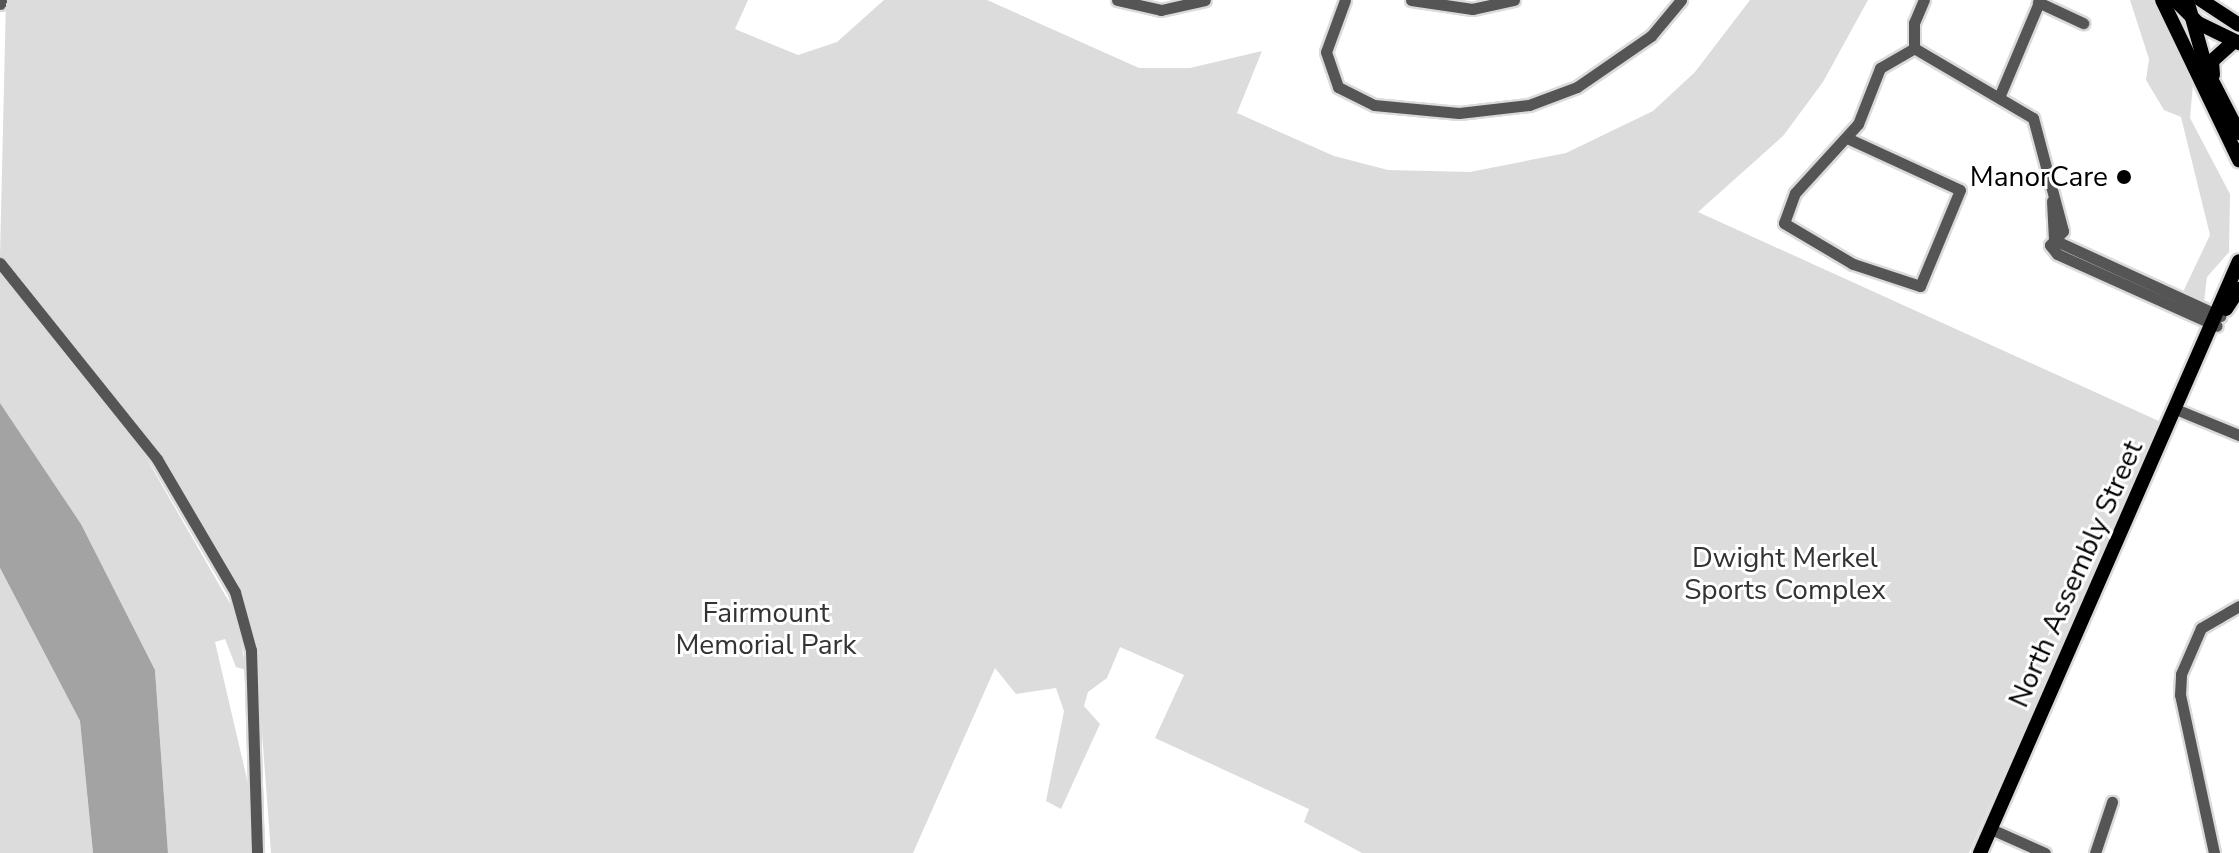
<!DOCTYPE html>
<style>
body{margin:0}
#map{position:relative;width:2239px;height:853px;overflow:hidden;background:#fff;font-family:"Nunito Sans",sans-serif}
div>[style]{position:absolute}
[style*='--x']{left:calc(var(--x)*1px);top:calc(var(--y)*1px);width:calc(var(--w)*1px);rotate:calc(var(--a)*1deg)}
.green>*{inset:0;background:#dcdcdc}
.water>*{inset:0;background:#a3a3a3}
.roads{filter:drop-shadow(2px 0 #dbdbdb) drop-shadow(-2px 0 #dbdbdb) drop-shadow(0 2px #dbdbdb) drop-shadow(0 -2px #dbdbdb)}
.minor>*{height:11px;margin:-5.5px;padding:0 5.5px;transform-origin:5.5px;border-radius:5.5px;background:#555}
.major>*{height:14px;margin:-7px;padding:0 7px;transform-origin:7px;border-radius:7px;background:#000}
.dots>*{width:22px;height:22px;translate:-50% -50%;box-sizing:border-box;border:4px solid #fff;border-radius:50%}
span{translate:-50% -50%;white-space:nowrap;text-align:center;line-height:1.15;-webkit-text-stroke:6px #fff;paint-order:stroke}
.poi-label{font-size:28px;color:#000}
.right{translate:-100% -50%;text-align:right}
.park-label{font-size:28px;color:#333}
.street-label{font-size:28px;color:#000}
</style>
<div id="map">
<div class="green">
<div style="clip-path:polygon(6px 0,748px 0,735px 29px,798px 55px,837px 42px,884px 0,987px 0,1139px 68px,1190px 68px,1262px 51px,1237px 113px,1334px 156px,1388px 170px,1470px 172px,1566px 153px,1653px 111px,1695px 72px,1750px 0,1868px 0,1823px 82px,1783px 136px,1698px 212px,2161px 422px,1969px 853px,1362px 853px,1304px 822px,1309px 809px,1155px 738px,1184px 675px,1120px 647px,1107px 678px,1088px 692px,1084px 706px,1100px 724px,1061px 809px,1046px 801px,1064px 711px,1056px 688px,1016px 694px,995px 668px,913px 853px,271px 853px,256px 653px,239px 590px,134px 420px,0 256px)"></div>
<div style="clip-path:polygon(2130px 0,2153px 0,2193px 84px,2190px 118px,2230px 194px,2229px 252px,2207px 277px,2204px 302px,2183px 292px,2210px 235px,2181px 117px,2164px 110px,2146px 80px,2149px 59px)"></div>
<div style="clip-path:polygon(0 274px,143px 452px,236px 614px,246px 670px,236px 667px,225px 639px,215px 642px,250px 792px,251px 853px,168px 853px,155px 670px,81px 524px,0 403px)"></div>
<div style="clip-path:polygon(0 568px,80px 721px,93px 853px,0 853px)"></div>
</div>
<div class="water">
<div style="clip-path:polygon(0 403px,81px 524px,155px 670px,168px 853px,93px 853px,80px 721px,0 568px)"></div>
</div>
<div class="roads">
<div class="minor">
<div style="--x:1117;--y:0;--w:45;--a:12.8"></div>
<div style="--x:1161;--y:10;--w:45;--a:-12.8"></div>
<div style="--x:1345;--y:0;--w:55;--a:110.1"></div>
<div style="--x:1326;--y:52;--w:37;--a:71"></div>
<div style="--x:1338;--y:87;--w:40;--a:26.6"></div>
<div style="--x:1374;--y:105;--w:85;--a:5.4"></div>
<div style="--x:1459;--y:113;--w:70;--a:-6.5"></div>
<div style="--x:1529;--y:105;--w:51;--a:-20.6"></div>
<div style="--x:1577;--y:87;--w:90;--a:-34.6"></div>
<div style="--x:1651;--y:36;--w:47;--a:-50.2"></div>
<div style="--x:1411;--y:0;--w:62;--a:8.4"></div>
<div style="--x:1472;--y:9;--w:43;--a:-12.1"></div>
<div style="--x:2038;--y:2;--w:50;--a:25"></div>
<div style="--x:0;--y:4;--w:4;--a:-76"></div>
<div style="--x:1914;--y:48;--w:138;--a:30.5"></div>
<div style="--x:2033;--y:118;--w:117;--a:75.1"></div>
<div style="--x:2063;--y:231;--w:19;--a:133"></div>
<div style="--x:2050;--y:245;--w:11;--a:52"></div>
<div style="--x:2057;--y:254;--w:175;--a:24.2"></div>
<div style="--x:2000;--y:95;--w:103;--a:-67.2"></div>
<div style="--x:1847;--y:138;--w:124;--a:24.7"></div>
<div style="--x:1960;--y:190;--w:104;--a:112.6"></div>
<div style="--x:1920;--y:286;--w:71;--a:-161.8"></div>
<div style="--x:1853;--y:264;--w:80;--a:-149.3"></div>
<div style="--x:1784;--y:223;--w:32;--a:-70"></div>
<div style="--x:1795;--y:193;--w:93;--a:-47.6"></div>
<div style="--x:1858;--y:124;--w:60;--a:-68.6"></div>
<div style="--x:1880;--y:68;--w:39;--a:-30"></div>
<div style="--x:1914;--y:48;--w:25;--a:-90"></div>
<div style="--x:1914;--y:23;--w:25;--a:-67"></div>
<div style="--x:2052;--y:201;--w:39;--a:87"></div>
<div style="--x:2054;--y:240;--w:183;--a:24.6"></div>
<div style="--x:0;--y:263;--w:251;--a:51.3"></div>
<div style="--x:157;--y:459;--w:154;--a:59.6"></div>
<div style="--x:235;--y:592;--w:60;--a:74.6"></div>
<div style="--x:251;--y:650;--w:203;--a:88.3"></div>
<div style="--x:2178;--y:410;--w:66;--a:22.3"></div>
<div style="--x:1991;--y:829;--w:59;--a:24"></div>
<div style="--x:2095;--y:853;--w:54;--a:-71.6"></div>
<div style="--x:2214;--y:853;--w:162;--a:-102.1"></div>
<div style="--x:2180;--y:695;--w:21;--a:-87"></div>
<div style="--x:2181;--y:674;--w:50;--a:-66.5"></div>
<div style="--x:2201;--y:628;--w:44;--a:-30.1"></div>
</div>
<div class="major">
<div style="--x:2162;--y:0;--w:178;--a:64.3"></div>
<div style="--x:2175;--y:0;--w:33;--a:45"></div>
<div style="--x:2198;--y:23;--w:46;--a:26"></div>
<div style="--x:2187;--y:0;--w:74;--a:74.3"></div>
<div style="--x:2207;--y:71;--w:70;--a:62.7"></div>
<div style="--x:2201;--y:0;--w:45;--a:33.3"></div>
<div style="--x:2213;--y:75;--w:14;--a:-94"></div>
<div style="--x:2212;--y:61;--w:30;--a:-42"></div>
<div style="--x:2226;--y:309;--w:24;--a:-57"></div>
<div style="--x:1980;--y:853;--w:646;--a:-66.37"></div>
</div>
</div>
<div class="dots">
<div style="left:2124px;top:177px;background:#000"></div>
</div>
<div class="poi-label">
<span class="right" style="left:2108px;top:177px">ManorCare</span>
</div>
<div class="park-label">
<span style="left:1785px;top:574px">Dwight Merkel<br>Sports Complex</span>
<span style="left:766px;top:629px">Fairmount<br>Memorial Park</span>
</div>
<div class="street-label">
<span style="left:2076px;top:574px;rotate:-66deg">North Assembly Street</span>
</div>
</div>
